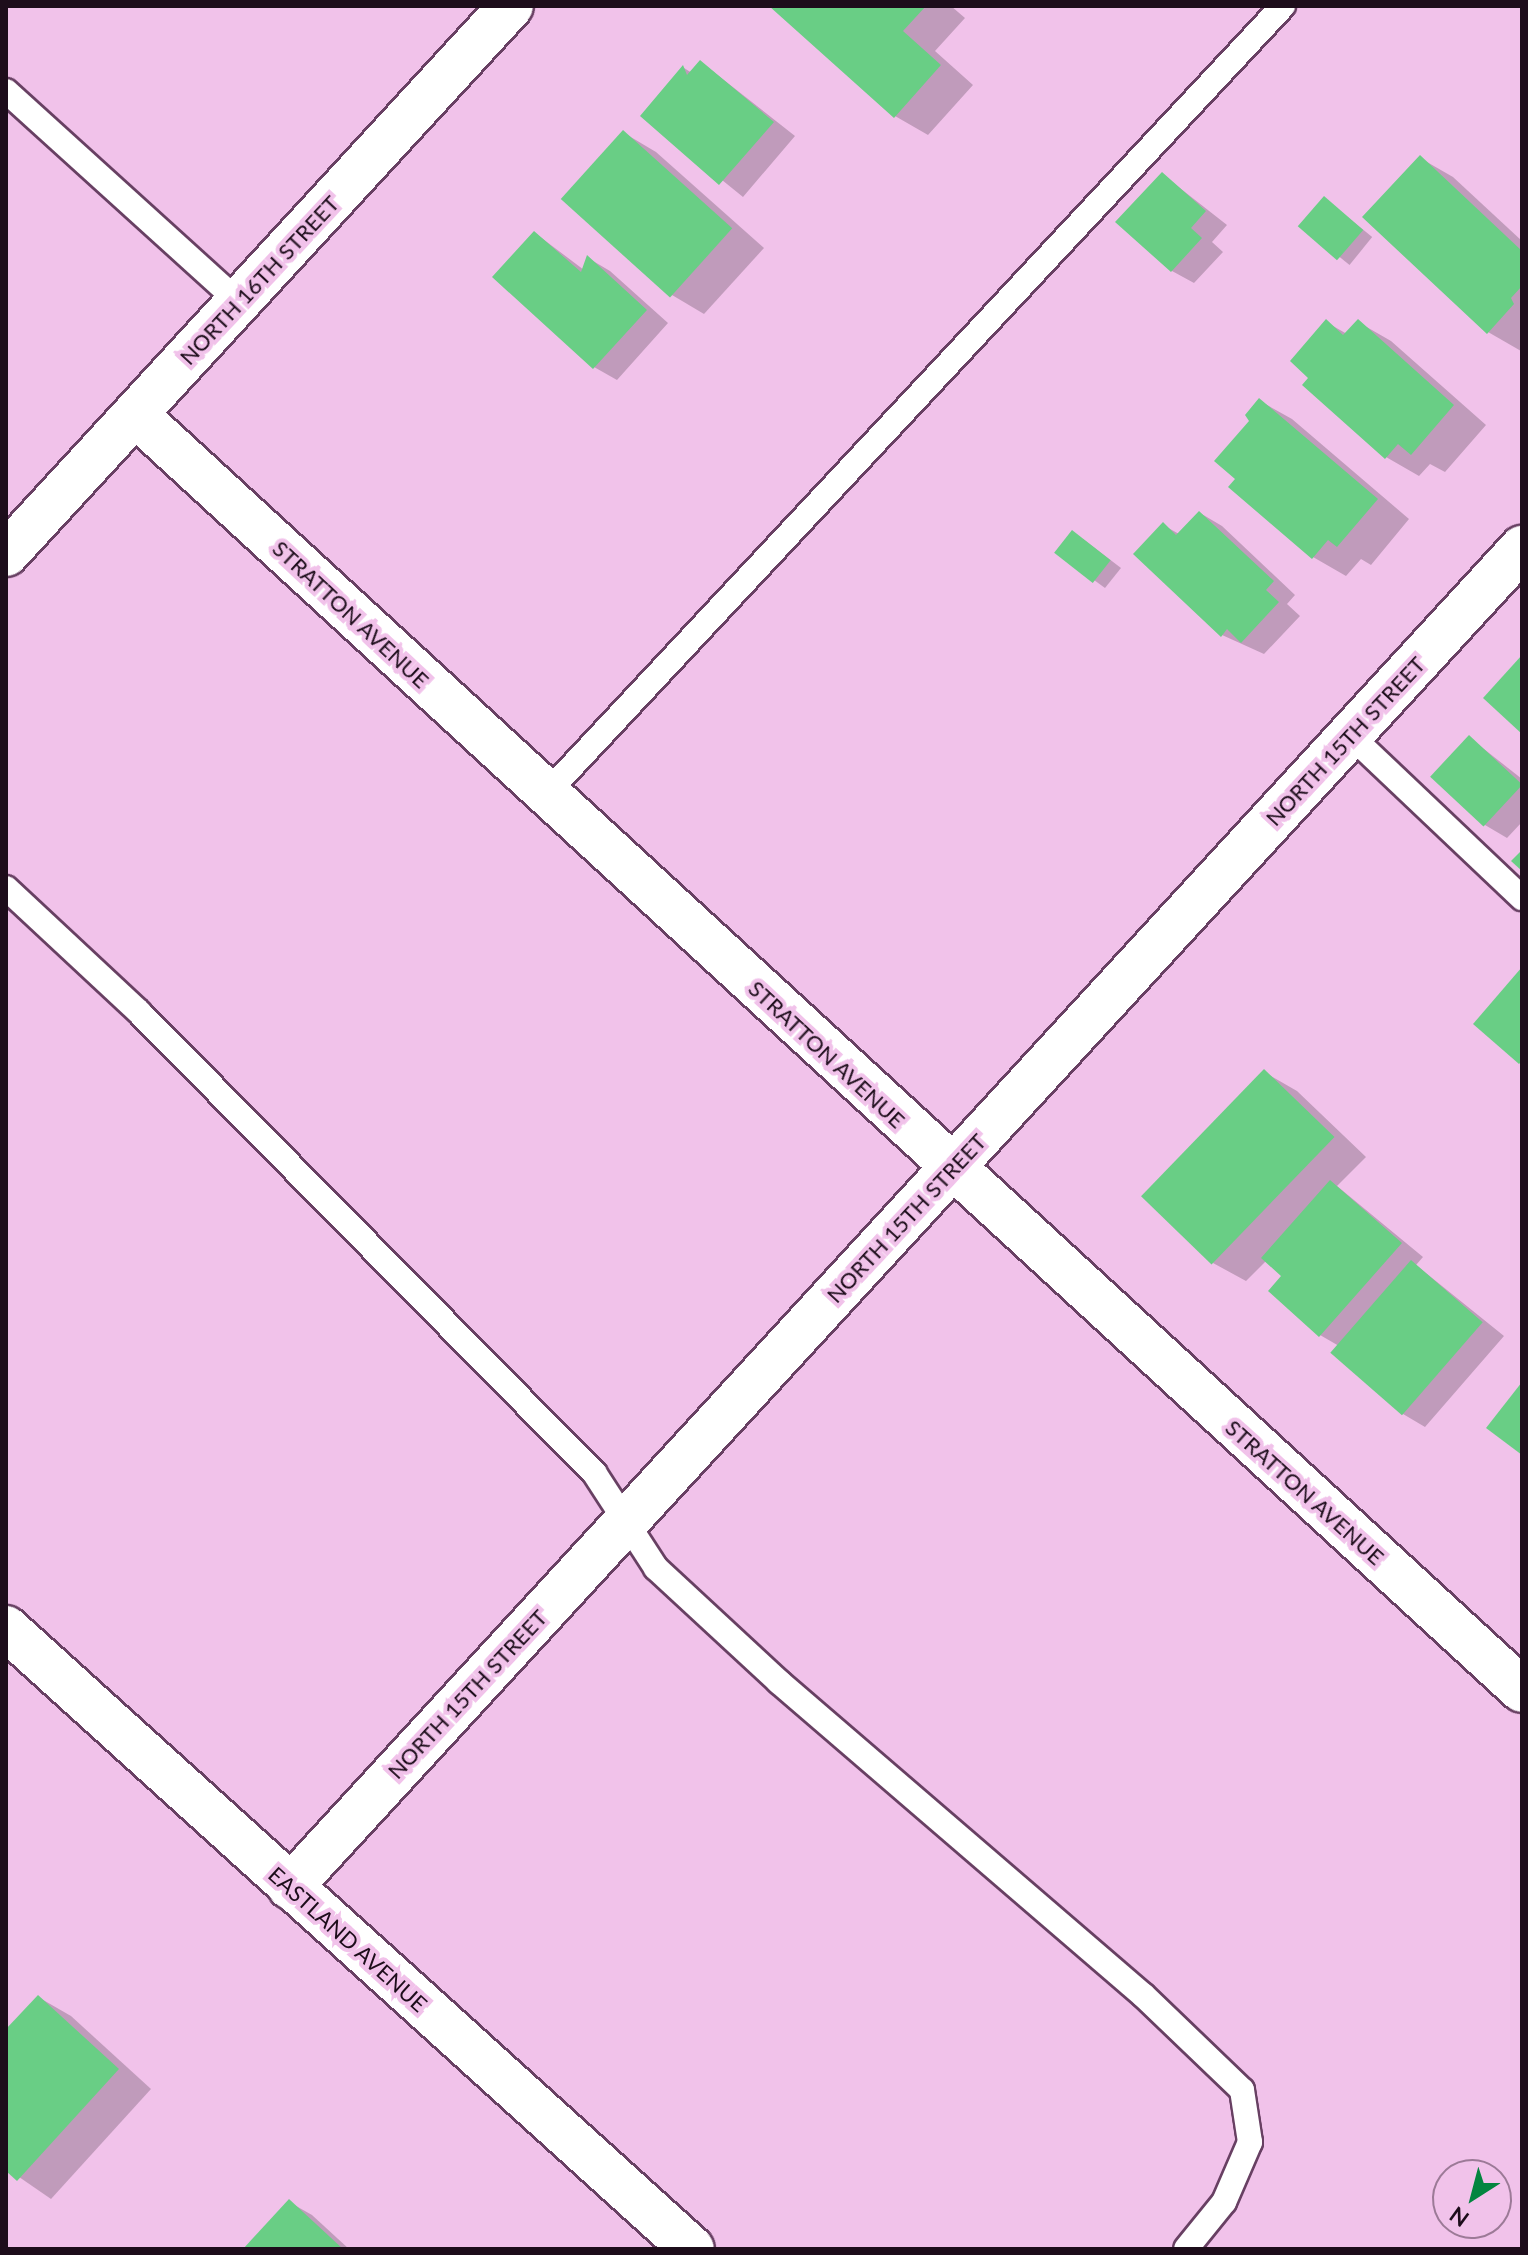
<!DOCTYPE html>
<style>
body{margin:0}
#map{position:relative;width:1528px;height:2255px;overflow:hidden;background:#f1c2ea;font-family:Lato,sans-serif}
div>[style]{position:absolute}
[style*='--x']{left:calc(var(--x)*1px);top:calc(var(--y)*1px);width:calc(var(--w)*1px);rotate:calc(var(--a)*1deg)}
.shadow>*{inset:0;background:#0003;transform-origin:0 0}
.building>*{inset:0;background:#69ce85;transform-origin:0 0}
.roads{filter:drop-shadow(2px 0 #684063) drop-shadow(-2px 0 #684063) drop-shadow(0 2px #684063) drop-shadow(0 -2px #684063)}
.service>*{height:24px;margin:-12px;padding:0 12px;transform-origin:12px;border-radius:12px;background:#fff}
.minor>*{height:44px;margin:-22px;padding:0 22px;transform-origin:22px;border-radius:22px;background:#fff}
.tertiary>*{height:44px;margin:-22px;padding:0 22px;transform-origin:22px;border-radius:22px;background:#fff}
span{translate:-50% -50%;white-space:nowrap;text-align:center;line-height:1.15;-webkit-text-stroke:8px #f1c2ea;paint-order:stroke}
.street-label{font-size:22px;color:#1d0d1b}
.frame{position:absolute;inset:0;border:8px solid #1d0d1b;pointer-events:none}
.north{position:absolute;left:1432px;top:2159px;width:80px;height:80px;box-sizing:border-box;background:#f1c2ea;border:2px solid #9c7a97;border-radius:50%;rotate:216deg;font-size:22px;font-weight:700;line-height:32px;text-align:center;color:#1d0d1b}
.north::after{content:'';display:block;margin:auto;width:28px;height:36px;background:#03853f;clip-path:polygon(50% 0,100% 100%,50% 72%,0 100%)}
</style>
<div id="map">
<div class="shadow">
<div style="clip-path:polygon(772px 6px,951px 6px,965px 18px,935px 51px,973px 85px,928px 135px,895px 116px)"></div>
<div style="clip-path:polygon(701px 62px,795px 136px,743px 197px,643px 116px,684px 68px,692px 73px)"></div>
<div style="clip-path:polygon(624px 133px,656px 152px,764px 248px,704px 314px,672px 295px)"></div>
<div style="clip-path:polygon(1420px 158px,1453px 177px,1522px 241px,1521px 351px,1488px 332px)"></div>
<div style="clip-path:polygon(1162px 174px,1227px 225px,1212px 242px,1223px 252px,1194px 283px,1172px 271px)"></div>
<div style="left:1324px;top:198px;width:62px;height:36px;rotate:39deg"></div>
<div style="clip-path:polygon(535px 233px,584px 270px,588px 258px,610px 271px,668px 323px,617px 380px,594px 367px)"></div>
<div style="clip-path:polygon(1326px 322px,1347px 334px,1358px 322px,1391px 341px,1486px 425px,1445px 472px,1430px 464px,1419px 476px,1386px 457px,1311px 377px)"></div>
<div style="clip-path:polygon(1260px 401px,1292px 419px,1409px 519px,1371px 565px,1361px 559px,1346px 576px,1313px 557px,1238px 478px)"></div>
<div style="clip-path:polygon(1200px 513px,1222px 526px,1295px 595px,1287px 604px,1300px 616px,1264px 654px,1222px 635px,1163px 525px,1179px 534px)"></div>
<div style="clip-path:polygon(1083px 539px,1121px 568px,1105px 588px,1057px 553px)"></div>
<div style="clip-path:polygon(1470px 738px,1522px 779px,1522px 822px,1507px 838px,1485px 825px)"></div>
<div style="clip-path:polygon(1264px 1072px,1297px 1091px,1366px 1157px,1337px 1186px,1423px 1257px,1416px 1265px,1504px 1336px,1425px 1427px,1403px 1414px,1339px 1346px,1320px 1335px,1284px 1275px,1267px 1260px,1246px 1281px,1213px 1263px)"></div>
<div style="clip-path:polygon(38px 1997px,71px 2016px,151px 2089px,51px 2199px,6px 2168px,6px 2032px)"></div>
<div style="clip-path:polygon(289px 2202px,312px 2215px,349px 2249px,246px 2249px)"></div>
</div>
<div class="building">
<div style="clip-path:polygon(769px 6px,926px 6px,903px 31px,941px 65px,894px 118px)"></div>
<div style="clip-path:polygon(700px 60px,774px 122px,719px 185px,640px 116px,683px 65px,687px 75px)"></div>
<div style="left:623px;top:130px;width:147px;height:93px;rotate:42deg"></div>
<div style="clip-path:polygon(1420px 155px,1522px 251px,1522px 286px,1511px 298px,1514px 304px,1487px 334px,1362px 217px)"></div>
<div style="clip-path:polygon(1162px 172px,1206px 211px,1191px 228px,1202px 238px,1171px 272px,1115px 222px)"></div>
<div style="left:1324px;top:196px;width:52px;height:40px;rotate:41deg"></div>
<div style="clip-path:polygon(534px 231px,581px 272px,587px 255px,647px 310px,593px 369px,492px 277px)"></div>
<div style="clip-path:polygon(1326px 319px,1343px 335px,1358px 319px,1454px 405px,1411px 455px,1398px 444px,1385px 459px,1302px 385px,1308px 378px,1290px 361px)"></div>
<div style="clip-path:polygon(1259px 398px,1378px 499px,1337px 547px,1328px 540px,1312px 559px,1228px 487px,1235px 479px,1214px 461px,1249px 421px,1245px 415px)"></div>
<div style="clip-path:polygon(1199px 511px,1274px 581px,1266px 590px,1279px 602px,1241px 643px,1227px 629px,1221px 637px,1133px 554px,1163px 522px,1176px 535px)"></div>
<div style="left:1072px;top:530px;width:49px;height:29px;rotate:38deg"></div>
<div style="clip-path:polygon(1522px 655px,1522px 734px,1483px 698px)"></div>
<div style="left:1469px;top:735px;width:73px;height:57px;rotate:43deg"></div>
<div style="clip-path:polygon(1522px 850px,1522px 871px,1511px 861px)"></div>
<div style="clip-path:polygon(1522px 967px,1522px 1061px,1519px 1064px,1473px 1024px)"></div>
<div style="left:1264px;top:1069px;width:98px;height:177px;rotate:44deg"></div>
<div style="clip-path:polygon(1330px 1180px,1402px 1243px,1319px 1337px,1268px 1291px,1281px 1276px,1261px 1258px)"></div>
<div style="left:1411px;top:1260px;width:95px;height:123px;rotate:41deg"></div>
<div style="clip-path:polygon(1522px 1382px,1522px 1455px,1486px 1428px)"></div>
<div style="clip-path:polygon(38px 1995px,119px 2069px,17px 2181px,6px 2171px,6px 2029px)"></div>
<div style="clip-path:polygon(289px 2199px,343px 2249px,243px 2249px)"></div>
</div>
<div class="roads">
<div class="service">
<div style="--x:6;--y:91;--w:314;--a:42.2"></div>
<div style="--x:1350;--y:735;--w:237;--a:43.5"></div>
<div style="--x:546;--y:794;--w:1079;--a:-46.92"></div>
<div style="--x:6;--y:888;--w:182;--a:43"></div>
<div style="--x:139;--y:1012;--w:649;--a:45.37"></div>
<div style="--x:595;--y:1474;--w:112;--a:57"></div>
<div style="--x:656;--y:1568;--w:168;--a:42.8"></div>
<div style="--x:779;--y:1682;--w:480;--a:40.7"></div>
<div style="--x:1143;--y:1995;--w:137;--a:43.8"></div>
<div style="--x:1242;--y:2090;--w:53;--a:81.3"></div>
<div style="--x:1250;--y:2142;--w:65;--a:113.4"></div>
<div style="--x:1224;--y:2202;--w:60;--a:129"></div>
</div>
<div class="minor">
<div style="--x:136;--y:415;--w:1883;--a:42.61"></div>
<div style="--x:6;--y:554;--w:745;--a:-47.34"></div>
<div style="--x:290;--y:1887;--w:1820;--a:-47.38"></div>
</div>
<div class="tertiary">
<div style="--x:6;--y:1628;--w:925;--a:42.15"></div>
</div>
</div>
<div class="street-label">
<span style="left:259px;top:280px;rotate:-47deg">NORTH 16TH STREET</span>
<span style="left:351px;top:614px;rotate:43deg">STRATTON AVENUE</span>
<span style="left:1345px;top:741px;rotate:-47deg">NORTH 15TH STREET</span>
<span style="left:827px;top:1054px;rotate:43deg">STRATTON AVENUE</span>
<span style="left:906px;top:1218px;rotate:-47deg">NORTH 15TH STREET</span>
<span style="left:1305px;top:1492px;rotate:42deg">STRATTON AVENUE</span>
<span style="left:467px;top:1694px;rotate:-47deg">NORTH 15TH STREET</span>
<span style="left:348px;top:1939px;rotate:42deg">EASTLAND AVENUE</span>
</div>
<div class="frame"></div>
<div class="north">N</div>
</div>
